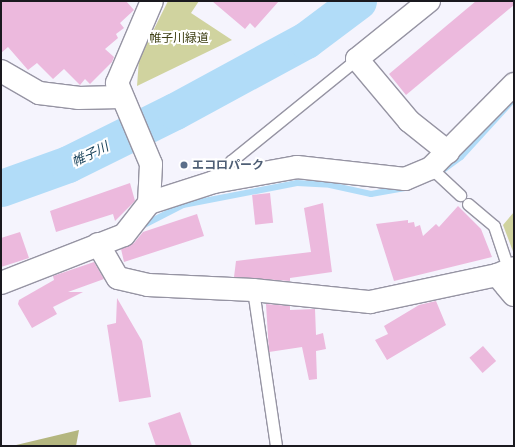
<!DOCTYPE html>
<meta charset="utf-8">
<style>
body{margin:0}
#map{position:relative;width:515px;height:447px;overflow:hidden;background:#f5f4fd;font-family:"Exo 2","Noto Sans JP",sans-serif}
div>[style]{position:absolute}
[style*='--x']{left:calc(var(--x)*1px);top:calc(var(--y)*1px);width:calc(var(--w)*1px);rotate:calc(var(--a)*1deg)}
.green>*{inset:0;background:#d0d39f}
.forest>*{inset:0;background:#b4b680}
.stream>*{height:6px;margin:-3px;padding:0 3px;transform-origin:3px;border-radius:3px;background:#b1dcf8}
.river>*{height:37px;margin:-18.5px;padding:0 18.5px;transform-origin:18.5px;border-radius:18.5px;background:#b1dcf8}
.building>*{inset:0;background:#ecb9dd;transform-origin:0 0}
.roads{filter:drop-shadow(1px 0 #9694a3) drop-shadow(-1px 0 #9694a3) drop-shadow(0 1px #9694a3) drop-shadow(0 -1px #9694a3)}
.lane>*{height:11px;margin:-5.5px;padding:0 5.5px;transform-origin:5.5px;border-radius:5.5px;background:#fff}
.street>*{height:22px;margin:-11px;padding:0 11px;transform-origin:11px;border-radius:11px;background:#fff}
.dots>*{width:11px;height:11px;translate:-50% -50%;box-sizing:border-box;border:2px solid #fff;border-radius:50%}
span{translate:-50% -50%;white-space:nowrap;text-align:center;line-height:1.15;-webkit-text-stroke:4px #fff;paint-order:stroke}
.park-label{font-size:12px;color:#3e3f14}
.service-label{font-size:12px;color:#4e5e75;font-weight:700}
.left{translate:0 -50%;text-align:left}
.water-label{font-size:13px;color:#133e56;font-style:italic}
.frame{position:absolute;inset:0;border:2px solid #1a191f;pointer-events:none}
</style>
<div id="map">
<div class="green">
<div style="clip-path:polygon(168px 1px,199px 1px,191px 13px,232px 40px,137px 86px,139px 59px)"></div>
<div style="clip-path:polygon(514px 212px,514px 254px,503px 225px)"></div>
</div>
<div class="forest">
<div style="clip-path:polygon(79px 430px,76px 446px,12px 446px)"></div>
</div>
<div class="stream">
<div style="--x:443;--y:170;--w:22;--a:-36"></div>
<div style="--x:461;--y:157;--w:79;--a:-47.6"></div>
<div style="--x:142;--y:226;--w:46;--a:-27.1"></div>
<div style="--x:183;--y:205;--w:116;--a:-10.9"></div>
<div style="--x:297;--y:183;--w:33;--a:3"></div>
<div style="--x:330;--y:185;--w:42;--a:12.4"></div>
<div style="--x:371;--y:194;--w:36;--a:-10"></div>
</div>
<div class="river">
<div style="--x:1;--y:188;--w:71;--a:-19.7"></div>
<div style="--x:68;--y:164;--w:119;--a:-26.4"></div>
<div style="--x:175;--y:111;--w:149;--a:-28.5"></div>
<div style="--x:306;--y:40;--w:65;--a:-36.9"></div>
</div>
<div class="building">
<div style="clip-path:polygon(1px 1px,126px 1px,134px 10px,120px 23px,124px 28px,116px 34px,118px 38px,105px 49px,114px 57px,112px 62px,90px 84px,85px 79px,80px 85px,64px 69px,53px 79px,37px 63px,28px 70px,8px 47px,1px 53px)"></div>
<div style="clip-path:polygon(212px 1px,279px 1px,255px 28px,250px 23px,245px 29px)"></div>
<div style="clip-path:polygon(476px 1px,514px 1px,514px 5px,406px 95px,389px 74px)"></div>
<div style="clip-path:polygon(130px 183px,135px 201px,115px 221px,113px 214px,56px 232px,50px 211px)"></div>
<div style="left:270px;top:193px;width:30px;height:18px;rotate:84deg"></div>
<div style="clip-path:polygon(323px 203px,332px 272px,290px 278px,290px 281px,234px 277px,236px 261px,311px 252px,304px 208px)"></div>
<div style="clip-path:polygon(458px 206px,481px 229px,492px 257px,394px 281px,376px 224px,408px 220px,408px 223px,414px 222px,415px 227px,420px 225px,423px 236px,436px 224px,439px 227px)"></div>
<div style="clip-path:polygon(197px 214px,204px 236px,124px 262px,121px 249px,134px 243px,143px 232px)"></div>
<div style="clip-path:polygon(20px 232px,29px 258px,1px 267px,1px 238px)"></div>
<div style="clip-path:polygon(94px 262px,104px 279px,68px 292px,83px 292px,53px 307px,57px 314px,32px 328px,18px 304px,19px 300px,54px 280px,53px 276px)"></div>
<div style="clip-path:polygon(117px 298px,142px 341px,151px 397px,119px 402px,107px 325px,116px 323px)"></div>
<div style="clip-path:polygon(436px 301px,446px 325px,387px 360px,375px 340px,388px 334px,384px 326px,419px 305px)"></div>
<div style="clip-path:polygon(266px 304px,290px 306px,290px 310px,315px 309px,316px 335px,323px 333px,326px 349px,316px 351px,317px 379px,309px 380px,302px 347px,269px 352px)"></div>
<div style="left:483px;top:346px;width:20px;height:18px;rotate:49deg"></div>
<div style="clip-path:polygon(180px 412px,192px 446px,156px 446px,148px 423px)"></div>
</div>
<div class="roads">
<div class="lane">
<div style="--x:431;--y:168;--w:40;--a:43"></div>
<div style="--x:215;--y:180;--w:25;--a:-50"></div>
<div style="--x:231;--y:161;--w:162;--a:-39"></div>
<div style="--x:468;--y:204;--w:34;--a:40"></div>
<div style="--x:494;--y:226;--w:47;--a:71.6"></div>
<div style="--x:253;--y:290;--w:158;--a:81.6"></div>
</div>
<div class="street">
<div style="--x:429;--y:1;--w:92;--a:141.1"></div>
<div style="--x:357;--y:59;--w:81;--a:50"></div>
<div style="--x:409;--y:121;--w:50;--a:38.5"></div>
<div style="--x:1;--y:71;--w:44;--a:30.1"></div>
<div style="--x:39;--y:93;--w:39;--a:7"></div>
<div style="--x:78;--y:98;--w:43;--a:-1.3"></div>
<div style="--x:149;--y:203;--w:68;--a:-17.9"></div>
<div style="--x:214;--y:182;--w:84;--a:-10.2"></div>
<div style="--x:297;--y:167;--w:109;--a:6.3"></div>
<div style="--x:405;--y:179;--w:28;--a:-23"></div>
<div style="--x:431;--y:168;--w:118;--a:-45.3"></div>
<div style="--x:98;--y:244;--w:39;--a:60"></div>
<div style="--x:118;--y:278;--w:31;--a:13"></div>
<div style="--x:148;--y:285;--w:105;--a:2.7"></div>
<div style="--x:253;--y:290;--w:118;--a:5.9"></div>
<div style="--x:370;--y:302;--w:130;--a:-12"></div>
<div style="--x:497;--y:275;--w:18;--a:-22"></div>
<div style="--x:497;--y:275;--w:26;--a:50"></div>
<div style="--x:1;--y:283;--w:132;--a:-21.3"></div>
<div style="--x:124;--y:235;--w:41;--a:-52"></div>
<div style="--x:149;--y:203;--w:39;--a:-87"></div>
<div style="--x:151;--y:164;--w:88;--a:-112.8"></div>
<div style="--x:117;--y:83;--w:89;--a:-66.9"></div>
</div>
</div>
<div class="dots">
<div style="left:184px;top:165px;background:#5c6f8a"></div>
</div>
<div class="park-label">
<span style="left:179px;top:38px">帷子川緑道</span>
</div>
<div class="service-label">
<span class="left" style="left:192px;top:165px">エコロパーク</span>
</div>
<div class="water-label">
<span style="left:90px;top:154px;rotate:-26deg">帷子川</span>
</div>
<div class="frame"></div>
</div>
